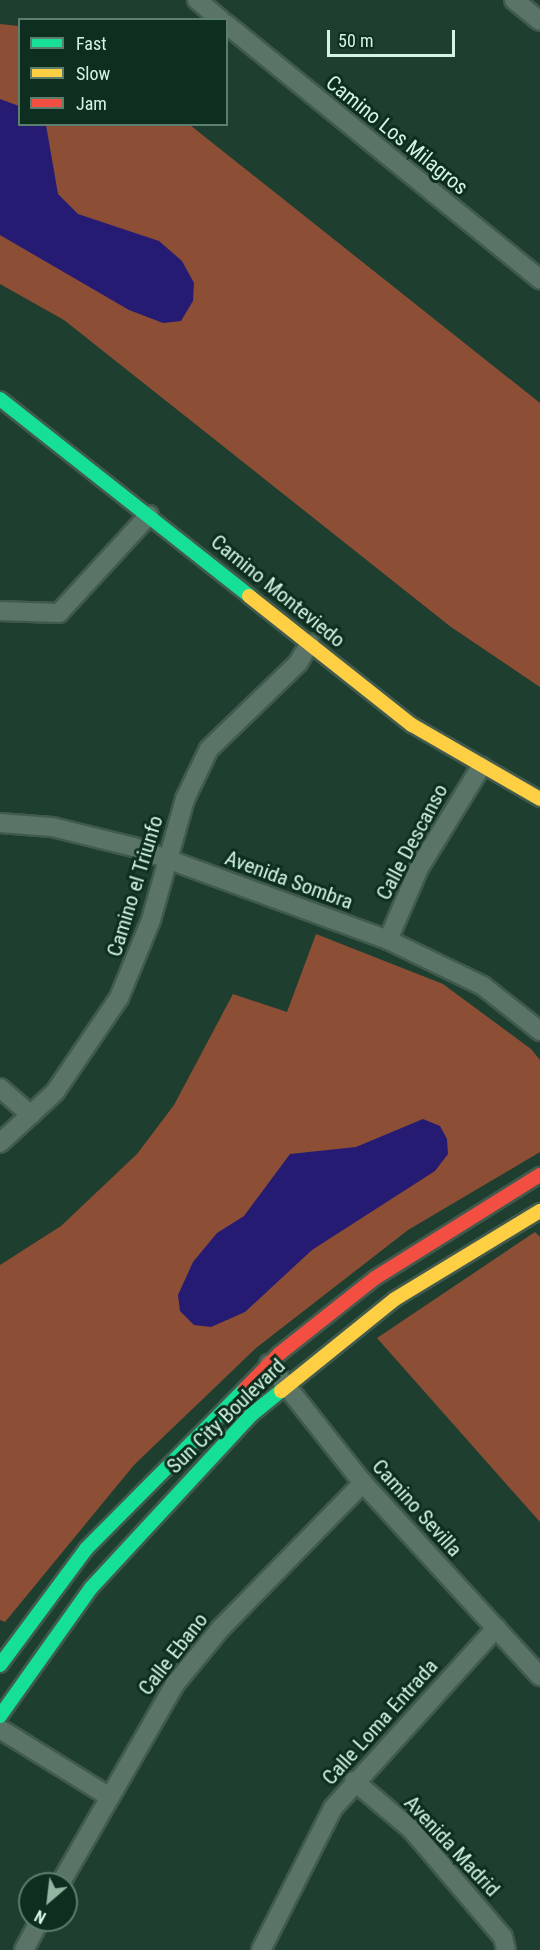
<!DOCTYPE html>
<style>
body{margin:0}
#map{position:relative;width:540px;height:1950px;overflow:hidden;background:#1e3e30;font-family:"Roboto Condensed",sans-serif}
div>[style]{position:absolute}
[style*='--x']{left:calc(var(--x)*1px);top:calc(var(--y)*1px);width:calc(var(--w)*1px);rotate:calc(var(--a)*1deg)}
.green>*{inset:0;background:#8d4e36}
.water>*{inset:0;background:#261b72}
.roads{filter:drop-shadow(2px 0 #415a4e) drop-shadow(-2px 0 #415a4e) drop-shadow(0 2px #415a4e) drop-shadow(0 -2px #415a4e)}
.street>*{height:18px;margin:-9px;padding:0 9px;transform-origin:9px;border-radius:9px;background:#5a7467}
.fast>*{height:14px;margin:-7px;padding:0 7px;transform-origin:7px;border-radius:7px;background:#16e098}
.slow>*{height:14px;margin:-7px;padding:0 7px;transform-origin:7px;border-radius:7px;background:#ffcf43}
.jam>*{height:14px;margin:-7px;padding:0 7px;transform-origin:7px;border-radius:7px;background:#f24e42}
span{translate:-50% -50%;white-space:nowrap;text-align:center;line-height:1.15;-webkit-text-stroke:6px #0e2e1f;paint-order:stroke}
.street-label{font-size:21px;color:#d2f6e1}
.legend{position:absolute;left:18px;top:18px;width:210px;height:108px;box-sizing:border-box;background:#0e2e1f;border:2px solid #5c7e6d;margin:0;padding:8px 10px;list-style:none;font-size:18px;color:#d2f6e1}
.legend li{display:flex;align-items:center;gap:12px;height:30px}
.legend b{width:30px;border:2px solid #5c7e6d}
.north{position:absolute;left:18px;top:1872px;width:60px;height:60px;box-sizing:border-box;background:#0e2e1f;border:2px solid #5c7e6d;border-radius:50%;rotate:208deg;font-size:16px;font-weight:700;line-height:24px;text-align:center;color:#d2f6e1}
.north::after{content:'';display:block;margin:auto;width:21px;height:27px;background:#93b6a3;clip-path:polygon(50% 0,100% 100%,50% 72%,0 100%)}
.scale{position:absolute;left:327px;top:30px;width:128px;height:27px;box-sizing:border-box;border:3px solid #d2f6e1;border-top:0;padding-left:8px;font-size:18px;line-height:21px;white-space:nowrap;color:#d2f6e1;-webkit-text-stroke:4px #0e2e1f;paint-order:stroke}
</style>
<div id="map">
<div class="green">
<div style="clip-path:polygon(0 24px,19px 26px,20px 124px,190px 125px,540px 403px,540px 687px,451px 627px,64px 320px,0 284px)"></div>
<div style="clip-path:polygon(316px 934px,443px 984px,531px 1049px,540px 1060px,540px 1152px,408px 1230px,256px 1348px,134px 1465px,5px 1622px,0 1620px,0 1265px,61px 1226px,137px 1154px,174px 1105px,233px 994px,287px 1012px)"></div>
<div style="clip-path:polygon(535px 1232px,540px 1237px,540px 1522px,377px 1338px)"></div>
</div>
<div class="water">
<div style="clip-path:polygon(0 99px,19px 106px,20px 124px,46px 125px,58px 194px,78px 214px,159px 241px,182px 261px,194px 283px,193px 301px,181px 321px,163px 323px,129px 310px,0 235px)"></div>
<div style="clip-path:polygon(423px 1119px,440px 1126px,447px 1139px,448px 1154px,435px 1171px,312px 1250px,245px 1312px,211px 1327px,194px 1325px,180px 1311px,178px 1295px,193px 1262px,217px 1233px,244px 1216px,290px 1154px,356px 1147px)"></div>
</div>
<div class="roads">
<div class="street">
<div style="--x:197;--y:0;--w:31;--a:40"></div>
<div style="--x:514;--y:0;--w:33;--a:39"></div>
<div style="--x:226;--y:24;--w:405;--a:39.1"></div>
<div style="--x:0;--y:611;--w:59;--a:1.9"></div>
<div style="--x:59;--y:613;--w:133;--a:-47.4"></div>
<div style="--x:0;--y:823;--w:52;--a:4.4"></div>
<div style="--x:52;--y:827;--w:84;--a:13.7"></div>
<div style="--x:134;--y:847;--w:270;--a:20.1"></div>
<div style="--x:388;--y:940;--w:106;--a:25.8"></div>
<div style="--x:483;--y:986;--w:73;--a:38.3"></div>
<div style="--x:388;--y:940;--w:78;--a:-66.7"></div>
<div style="--x:419;--y:868;--w:119;--a:-58.5"></div>
<div style="--x:0;--y:1088;--w:41;--a:41.1"></div>
<div style="--x:0;--y:1143;--w:75;--a:-42.8"></div>
<div style="--x:55;--y:1092;--w:114;--a:-55.8"></div>
<div style="--x:119;--y:998;--w:84;--a:-67.7"></div>
<div style="--x:151;--y:920;--w:126;--a:-74.3"></div>
<div style="--x:185;--y:799;--w:55;--a:-64.4"></div>
<div style="--x:209;--y:749;--w:124;--a:-44"></div>
<div style="--x:298;--y:663;--w:23;--a:-59"></div>
<div style="--x:269;--y:1364;--w:152;--a:51.7"></div>
<div style="--x:363;--y:1483;--w:262;--a:47.5"></div>
<div style="--x:0;--y:1729;--w:127;--a:31.8"></div>
<div style="--x:354;--y:1781;--w:75;--a:40.1"></div>
<div style="--x:411;--y:1829;--w:142;--a:49.6"></div>
<div style="--x:503;--y:1937;--w:13;--a:77"></div>
<div style="--x:60;--y:1884;--w:231;--a:-60.1"></div>
<div style="--x:175;--y:1684;--w:72;--a:-50.6"></div>
<div style="--x:221;--y:1628;--w:203;--a:-45.6"></div>
<div style="--x:24;--y:1950;--w:34;--a:-62"></div>
<div style="--x:261;--y:1950;--w:159;--a:-63.1"></div>
<div style="--x:333;--y:1808;--w:243;--a:-47.8"></div>
</div>
<div class="fast">
<div style="--x:0;--y:399;--w:318;--a:38.3"></div>
<div style="--x:0;--y:1665;--w:144;--a:-53.4"></div>
<div style="--x:86;--y:1549;--w:226;--a:-45.2"></div>
<div style="--x:0;--y:1716;--w:157;--a:-54.6"></div>
<div style="--x:91;--y:1588;--w:236;--a:-47.2"></div>
<div style="--x:251;--y:1415;--w:38;--a:-39"></div>
</div>
<div class="slow">
<div style="--x:249;--y:596;--w:208;--a:38.4"></div>
<div style="--x:412;--y:725;--w:148;--a:30"></div>
<div style="--x:281;--y:1391;--w:146;--a:-38.9"></div>
<div style="--x:395;--y:1299;--w:170;--a:-31.3"></div>
</div>
<div class="jam">
<div style="--x:245;--y:1389;--w:49;--a:-45.8"></div>
<div style="--x:279;--y:1354;--w:122;--a:-38.4"></div>
<div style="--x:375;--y:1278;--w:195;--a:-32"></div>
</div>
</div>
<div class="street-label">
<span style="left:397px;top:135px;rotate:39deg">Camino Los Milagros</span>
<span style="left:278px;top:591px;rotate:39deg">Camino Monteviedo</span>
<span style="left:412px;top:842px;rotate:-62deg">Calle Descanso</span>
<span style="left:289px;top:880px;rotate:20deg">Avenida Sombra</span>
<span style="left:135px;top:886px;rotate:-73deg">Camino el Triunfo</span>
<span style="left:226px;top:1416px;rotate:-44deg">Sun City Boulevard</span>
<span style="left:417px;top:1508px;rotate:48deg">Camino Sevilla</span>
<span style="left:173px;top:1654px;rotate:-52deg">Calle Ebano</span>
<span style="left:380px;top:1722px;rotate:-48deg">Calle Loma Entrada</span>
<span style="left:452px;top:1846px;rotate:47deg">Avenida Madrid</span>
</div>
<ul class="legend">
<li><b style="height:8px;background:#16e098"></b>Fast</li>
<li><b style="height:8px;background:#ffcf43"></b>Slow</li>
<li><b style="height:8px;background:#f24e42"></b>Jam</li>
</ul>
<div class="north">N</div>
<div class="scale">50 m</div>
</div>
